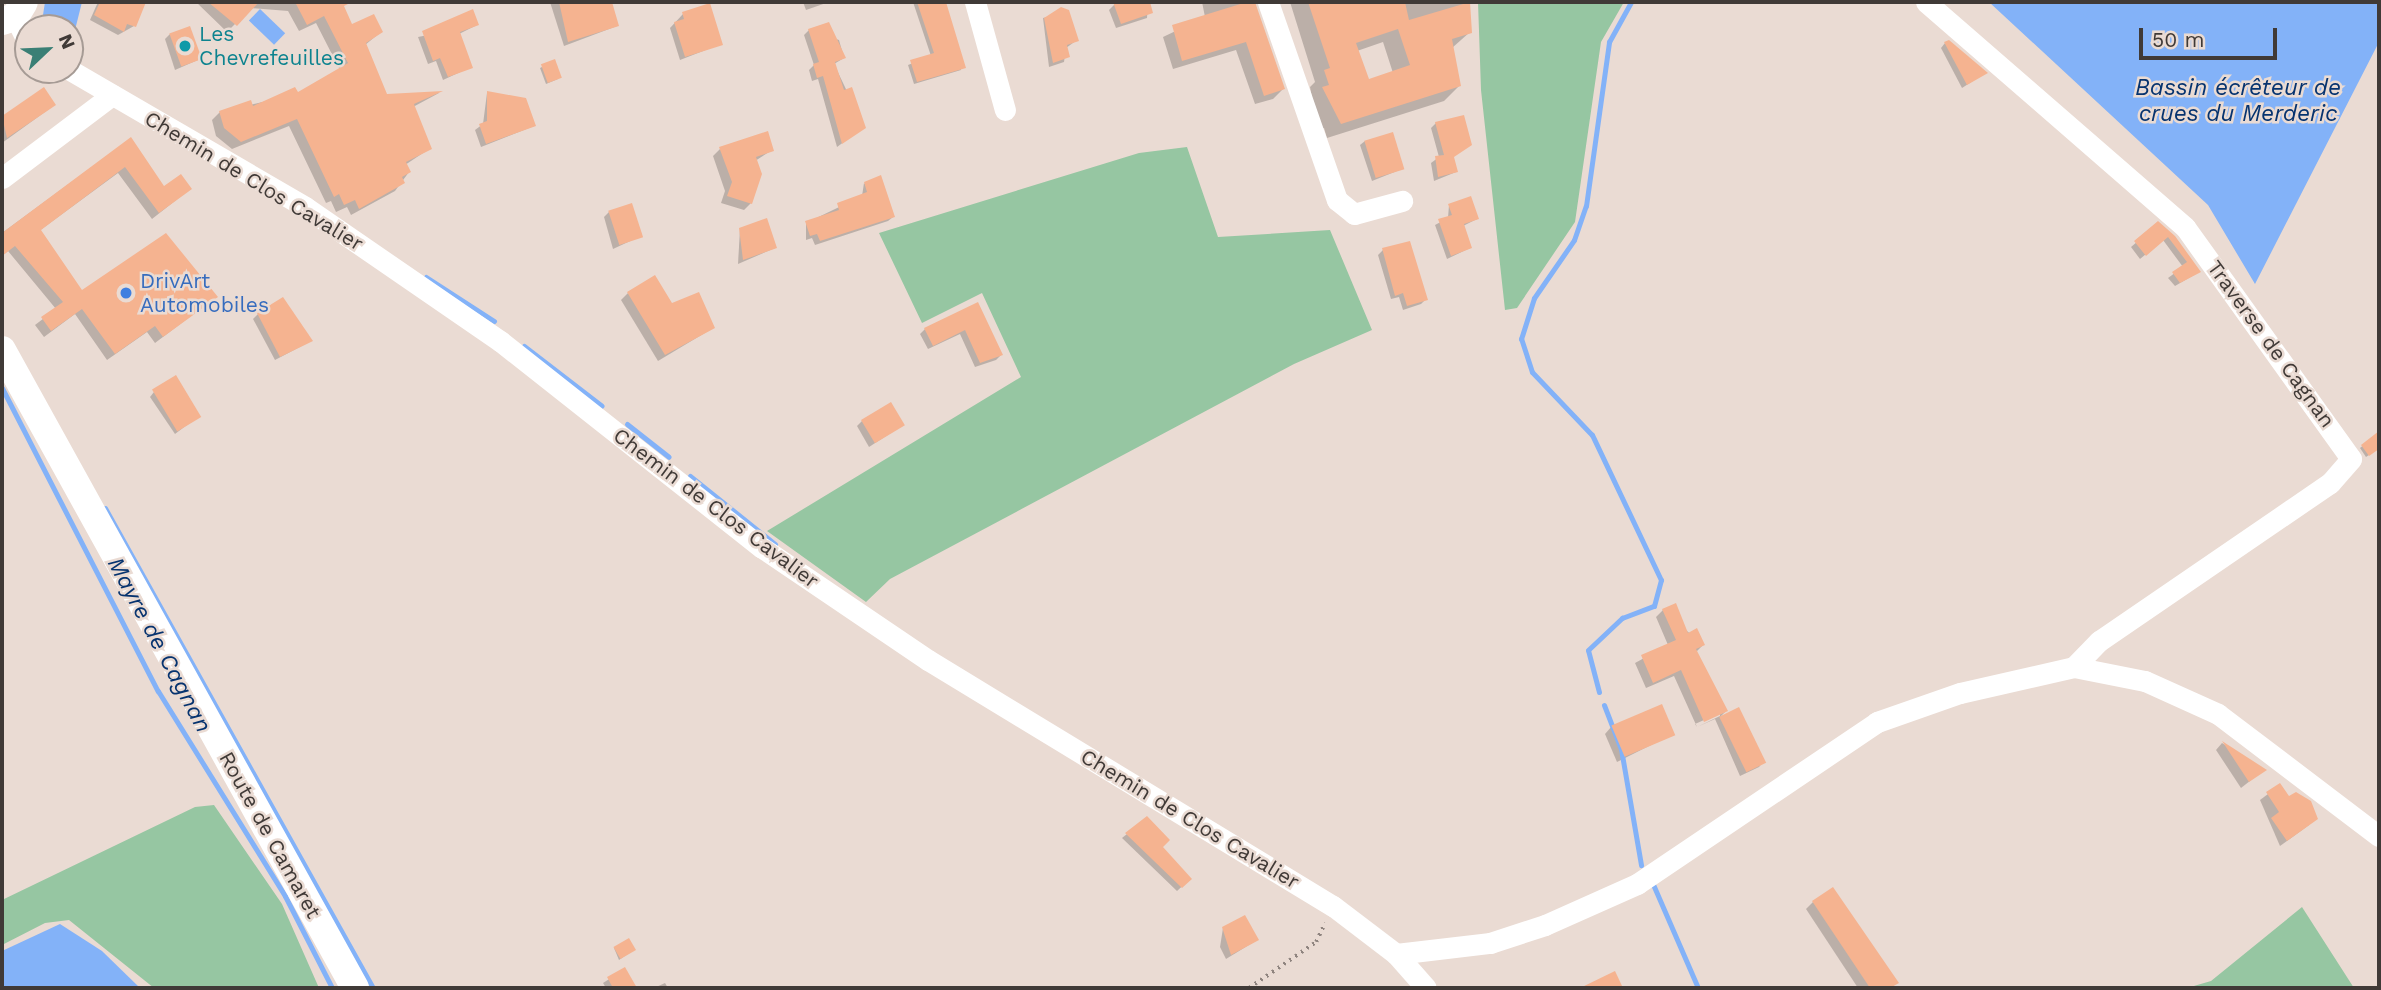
<!DOCTYPE html>
<meta charset="utf-8">
<style>
body{margin:0}
#map{position:relative;width:2381px;height:990px;overflow:hidden;background:#eadbd3;font-family:"Work Sans",sans-serif}
div>[style]{position:absolute}
[style*='--x']{left:calc(var(--x)*1px);top:calc(var(--y)*1px);width:calc(var(--w)*1px);rotate:calc(var(--a)*1deg)}
.green>*{inset:0;background:#96c6a2}
.water>*{inset:0;background:#83b2f8;transform-origin:0 0}
.shadow>*{inset:0;background:#0003}
.stream>*{height:5px;margin:-2.5px;padding:0 2.5px;transform-origin:2.5px;border-radius:2.5px;background:#83b2f8}
.building>*{inset:0;background:#f5b390;transform-origin:0 0}
.path>*{height:3.5px;margin-top:-1.75px;transform-origin:0;background:repeating-linear-gradient(90deg,#8f847f 0 2px,transparent 0 7px)}
.street>*{height:21px;margin:-10.5px;padding:0 10.5px;transform-origin:10.5px;border-radius:10.5px;background:#fff}
.secondary>*{height:28px;margin:-14px;padding:0 14px;transform-origin:14px;border-radius:14px;background:#fff}
.dots>*{width:19px;height:19px;translate:-50% -50%;box-sizing:border-box;border:4px solid #eadbd3;border-radius:50%}
span{translate:-50% -50%;white-space:nowrap;text-align:center;line-height:1.15;-webkit-text-stroke:5px #eadbd3;paint-order:stroke}
.culture-label{font-size:21px;color:#0d838f}
.left{translate:0 -50%;text-align:left}
.street-label{font-size:21px;color:#403a37}
.shop-label{font-size:21px;color:#366cbe}
.water-label{font-size:23px;color:#06336f;font-style:italic}
.frame{position:absolute;inset:0;border:4px solid #403a37;pointer-events:none}
.north{position:absolute;left:14px;top:14px;width:70px;height:70px;box-sizing:border-box;background:#eadbd3;border:2px solid #a69b95;border-radius:50%;rotate:67deg;font-size:19px;font-weight:700;line-height:28px;text-align:center;color:#403a37}
.north::after{content:'';display:block;margin:auto;width:24px;height:32px;background:#3a7f75;clip-path:polygon(50% 0,100% 100%,50% 72%,0 100%)}
.scale{position:absolute;left:2139px;top:28px;width:138px;height:32px;box-sizing:border-box;border:4px solid #403a37;border-top:0;padding-left:9px;font-size:21px;line-height:24px;white-space:nowrap;color:#403a37;-webkit-text-stroke:5px #eadbd3;paint-order:stroke}
</style>
<div id="map">
<div class="green">
<div style="clip-path:polygon(1478px 2px,1624px 2px,1601px 42px,1575px 222px,1517px 308px,1505px 310px,1481px 90px)"></div>
<div style="clip-path:polygon(1187px 147px,1218px 237px,1330px 230px,1372px 330px,1294px 364px,890px 579px,866px 602px,767px 531px,1021px 377px,982px 293px,922px 323px,879px 233px,1139px 153px)"></div>
<div style="clip-path:polygon(214px 805px,282px 904px,319px 988px,154px 988px,69px 920px,45px 923px,2px 945px,2px 900px,195px 807px)"></div>
<div style="clip-path:polygon(2302px 907px,2354px 988px,2187px 988px,2211px 981px)"></div>
</div>
<div class="water">
<div style="clip-path:polygon(45px 2px,82px 2px,70px 50px,70px 28px,41px 28px)"></div>
<div style="clip-path:polygon(1989px 2px,2379px 2px,2379px 42px,2255px 284px,2208px 205px)"></div>
<div style="left:260px;top:9px;width:35px;height:16px;rotate:44deg"></div>
<div style="clip-path:polygon(60px 924px,102px 951px,140px 988px,2px 988px,2px 951px)"></div>
</div>
<div class="shadow">
<div style="clip-path:polygon(98px 2px,135px 2px,143px 5px,134px 26px,118px 35px,90px 20px)"></div>
<div style="clip-path:polygon(196px 2px,340px 2px,352px 27px,381px 32px,365px 45px,386px 96px,439px 93px,413px 107px,429px 149px,405px 165px,409px 172px,395px 191px,351px 215px,347px 207px,336px 212px,331px 201px,326px 203px,289px 126px,232px 149px,216px 136px,212px 120px,220px 112px,297px 94px,340px 70px,316px 23px,299px 31px,288px 11px,251px 8px,227px 32px)"></div>
<div style="clip-path:polygon(550px 2px,610px 2px,617px 26px,564px 46px)"></div>
<div style="clip-path:polygon(803px 2px,829px 2px,806px 10px)"></div>
<div style="clip-path:polygon(913px 2px,944px 2px,961px 70px,914px 84px,908px 65px,931px 56px)"></div>
<div style="clip-path:polygon(1148px 2px,1147px 18px,1116px 28px,1109px 10px,1114px 5px)"></div>
<div style="clip-path:polygon(1202px 2px,1254px 2px,1283px 89px,1273px 99px,1255px 104px,1236px 50px,1173px 69px,1163px 37px,1205px 17px)"></div>
<div style="clip-path:polygon(evenodd,1290px 2px,1469px 2px,1470px 32px,1452px 48px,1459px 86px,1444px 101px,1327px 138px,1324px 128px,1318px 129px,1310px 87px,1315px 82px,1290px 2px,1383px 42px,1393px 73px,1368px 81px,1357px 51px,1383px 42px)"></div>
<div style="clip-path:polygon(1068px 12px,1077px 40px,1066px 48px,1064px 62px,1049px 67px,1043px 18px)"></div>
<div style="clip-path:polygon(683px 14px,721px 44px,680px 60px,670px 28px)"></div>
<div style="clip-path:polygon(477px 25px,459px 34px,471px 67px,443px 80px,436px 61px,428px 64px,418px 37px)"></div>
<div style="clip-path:polygon(809px 30px,839px 40px,844px 58px,834px 64px,864px 127px,837px 147px,818px 79px,812px 81px,809px 70px,814px 65px,804px 35px)"></div>
<div style="clip-path:polygon(170px 34px,200px 59px,175px 70px,165px 39px)"></div>
<div style="clip-path:polygon(1945px 43px,1985px 73px,1962px 88px,1941px 48px)"></div>
<div style="clip-path:polygon(554px 61px,558px 79px,546px 84px,540px 68px)"></div>
<div style="clip-path:polygon(44px 90px,49px 109px,2px 143px,2px 118px)"></div>
<div style="clip-path:polygon(487px 93px,534px 126px,481px 147px,475px 130px,483px 124px)"></div>
<div style="clip-path:polygon(1436px 123px,1456px 172px,1434px 181px,1431px 163px,1439px 157px,1431px 128px)"></div>
<div style="clip-path:polygon(130px 139px,163px 189px,190px 189px,152px 219px,118px 173px,39px 231px,81px 292px,216px 297px,155px 343px,147px 332px,107px 360px,75px 314px,44px 337px,35px 325px,56px 309px,8px 251px,2px 256px,2px 233px)"></div>
<div style="clip-path:polygon(1365px 141px,1402px 169px,1372px 181px,1360px 145px)"></div>
<div style="clip-path:polygon(720px 149px,772px 150px,755px 161px,751px 203px,744px 210px,721px 203px,725px 191px,713px 156px)"></div>
<div style="clip-path:polygon(864px 183px,893px 217px,888px 221px,815px 245px,812px 238px,806px 240px,806px 223px,862px 196px)"></div>
<div style="clip-path:polygon(1449px 205px,1477px 219px,1463px 226px,1470px 248px,1447px 259px,1435px 225px,1448px 218px)"></div>
<div style="clip-path:polygon(609px 212px,641px 236px,613px 249px,604px 217px)"></div>
<div style="clip-path:polygon(2158px 224px,2199px 272px,2175px 286px,2168px 278px,2183px 267px,2163px 240px,2140px 259px,2131px 247px)"></div>
<div style="clip-path:polygon(740px 229px,775px 248px,738px 264px)"></div>
<div style="clip-path:polygon(1383px 250px,1426px 299px,1421px 304px,1403px 310px,1399px 297px,1391px 299px,1378px 255px)"></div>
<div style="clip-path:polygon(628px 293px,672px 306px,713px 328px,658px 361px,621px 300px)"></div>
<div style="clip-path:polygon(977px 305px,1001px 355px,996px 360px,975px 367px,960px 334px,928px 349px,920px 334px,925px 329px)"></div>
<div style="clip-path:polygon(258px 314px,311px 341px,275px 360px,253px 319px)"></div>
<div style="clip-path:polygon(154px 392px,196px 418px,175px 434px,150px 397px)"></div>
<div style="clip-path:polygon(862px 421px,903px 425px,869px 447px,857px 426px)"></div>
<div style="clip-path:polygon(2375px 436px,2379px 448px,2366px 457px,2360px 448px)"></div>
<div style="clip-path:polygon(evenodd,1663px 610px,1703px 645px,1696px 652px,1726px 711px,1721px 716px,1763px 762px,1759px 767px,1740px 776px,1715px 719px,1697px 727px,1674px 676px,1646px 688px,1635px 663px,1668px 645px,1656px 617px,1663px 610px,1720px 713px,1720px 716px,1697px 727px,1695px 724px,1720px 713px)"></div>
<div style="clip-path:polygon(1612px 726px,1673px 734px,1617px 762px,1605px 734px)"></div>
<div style="clip-path:polygon(2222px 743px,2264px 770px,2241px 788px,2216px 750px)"></div>
<div style="clip-path:polygon(2280px 785px,2309px 825px,2280px 846px,2260px 800px)"></div>
<div style="clip-path:polygon(1147px 818px,1161px 847px,1190px 879px,1177px 891px,1122px 838px)"></div>
<div style="clip-path:polygon(1813px 902px,1897px 982px,1891px 988px,1858px 988px,1806px 909px)"></div>
<div style="clip-path:polygon(1223px 928px,1257px 940px,1226px 959px,1220px 947px)"></div>
<div style="clip-path:polygon(614px 948px,632px 951px,619px 960px)"></div>
<div style="clip-path:polygon(625px 969px,635px 988px,606px 988px,603px 983px)"></div>
<div style="clip-path:polygon(665px 983px,668px 988px,654px 988px)"></div>
</div>
<div class="stream">
<div style="--x:426;--y:277;--w:81;--a:32.9"></div>
<div style="--x:524;--y:346;--w:98;--a:37.6"></div>
<div style="--x:2;--y:388;--w:341;--a:62.8"></div>
<div style="--x:158;--y:691;--w:241;--a:58.2"></div>
<div style="--x:285;--y:896;--w:103;--a:62.9"></div>
<div style="--x:627;--y:424;--w:53;--a:38.2"></div>
<div style="--x:690;--y:476;--w:109;--a:38.7"></div>
<div style="--x:105;--y:508;--w:550;--a:60.82"></div>
<div style="--x:1599;--y:692;--w:43;--a:-104.7"></div>
<div style="--x:1588;--y:650;--w:47;--a:-43.3"></div>
<div style="--x:1622;--y:618;--w:34;--a:-21"></div>
<div style="--x:1654;--y:606;--w:27;--a:-75"></div>
<div style="--x:1661;--y:580;--w:161;--a:-115.4"></div>
<div style="--x:1592;--y:435;--w:87;--a:-133.6"></div>
<div style="--x:1532;--y:372;--w:35;--a:-108"></div>
<div style="--x:1521;--y:339;--w:43;--a:-72.4"></div>
<div style="--x:1534;--y:298;--w:70;--a:-55.4"></div>
<div style="--x:1574;--y:240;--w:36;--a:-71"></div>
<div style="--x:1586;--y:206;--w:166;--a:-82"></div>
<div style="--x:1609;--y:42;--w:46;--a:-61.2"></div>
<div style="--x:1604;--y:705;--w:47;--a:68.9"></div>
<div style="--x:1621;--y:749;--w:118;--a:80.2"></div>
<div style="--x:1652;--y:882;--w:116;--a:66.5"></div>
</div>
<div class="building">
<div style="clip-path:polygon(100px 2px,146px 2px,136px 27px,127px 24px,124px 32px,94px 15px)"></div>
<div style="clip-path:polygon(208px 2px,259px 2px,237px 26px)"></div>
<div style="clip-path:polygon(295px 2px,352px 2px,344px 6px,352px 24px,374px 14px,383px 32px,366px 43px,387px 94px,443px 91px,414px 104px,432px 149px,406px 162px,411px 172px,402px 177px,405px 183px,359px 209px,355px 200px,344px 205px,339px 194px,334px 197px,297px 119px,241px 142px,224px 128px,219px 111px,251px 100px,253px 106px,295px 87px,298px 92px,348px 63px,324px 16px,307px 25px)"></div>
<div style="clip-path:polygon(559px 2px,612px 2px,619px 26px,568px 42px)"></div>
<div style="clip-path:polygon(917px 2px,946px 2px,966px 68px,917px 82px,910px 60px,934px 53px)"></div>
<div style="clip-path:polygon(1113px 2px,1150px 2px,1153px 13px,1121px 24px)"></div>
<div style="clip-path:polygon(1247px 2px,1255px 2px,1285px 89px,1264px 96px,1246px 42px,1182px 61px,1172px 25px)"></div>
<div style="clip-path:polygon(evenodd,1308px 2px,1405px 2px,1409px 20px,1470px 2px,1472px 33px,1452px 39px,1461px 86px,1341px 124px,1322px 87px,1329px 85px,1324px 70px,1330px 68px,1308px 2px,1398px 29px,1410px 65px,1369px 79px,1356px 43px,1398px 29px)"></div>
<div style="clip-path:polygon(710px 3px,723px 45px,685px 57px,674px 22px,684px 19px,682px 12px)"></div>
<div style="clip-path:polygon(1061px 7px,1069px 10px,1079px 41px,1067px 45px,1070px 57px,1053px 63px,1044px 18px)"></div>
<div style="clip-path:polygon(473px 9px,479px 25px,460px 32px,473px 68px,448px 77px,440px 58px,433px 61px,422px 31px)"></div>
<div style="clip-path:polygon(829px 22px,846px 58px,835px 62px,844px 90px,852px 87px,866px 128px,842px 144px,823px 76px,817px 78px,813px 64px,819px 62px,808px 29px)"></div>
<div style="left:190px;top:26px;width:35px;height:22px;rotate:70deg"></div>
<div style="clip-path:polygon(1949px 40px,1988px 73px,1967px 85px,1944px 42px)"></div>
<div style="left:555px;top:59px;width:20px;height:15px;rotate:70deg"></div>
<div style="clip-path:polygon(44px 87px,56px 105px,7px 138px,2px 116px)"></div>
<div style="clip-path:polygon(487px 91px,526px 98px,536px 126px,486px 144px,479px 124px,487px 121px)"></div>
<div style="clip-path:polygon(1464px 115px,1472px 145px,1454px 157px,1458px 172px,1438px 177px,1435px 156px,1444px 155px,1435px 122px)"></div>
<div style="clip-path:polygon(768px 131px,774px 151px,756px 157px,762px 174px,752px 204px,727px 196px,732px 182px,719px 147px)"></div>
<div style="left:1393px;top:132px;width:39px;height:30px;rotate:73deg"></div>
<div style="clip-path:polygon(131px 137px,164px 186px,181px 174px,192px 189px,159px 213px,125px 167px,41px 230px,82px 290px,166px 233px,218px 297px,163px 337px,155px 326px,115px 354px,82px 309px,51px 331px,41px 317px,63px 302px,15px 246px,2px 256px,2px 233px)"></div>
<div style="clip-path:polygon(881px 175px,895px 217px,820px 241px,817px 234px,810px 236px,805px 221px,839px 210px,837px 203px,867px 192px,864px 182px)"></div>
<div style="clip-path:polygon(1471px 196px,1479px 219px,1464px 224px,1472px 248px,1451px 256px,1438px 219px,1452px 215px,1448px 204px)"></div>
<div style="left:632px;top:203px;width:36px;height:25px;rotate:72deg"></div>
<div style="clip-path:polygon(767px 218px,777px 248px,743px 260px,739px 228px)"></div>
<div style="clip-path:polygon(2158px 221px,2175px 236px,2201px 272px,2180px 283px,2172px 272px,2187px 262px,2168px 237px,2146px 256px,2134px 241px)"></div>
<div style="clip-path:polygon(1410px 241px,1428px 300px,1407px 306px,1403px 293px,1395px 296px,1382px 248px)"></div>
<div style="clip-path:polygon(655px 275px,672px 303px,699px 292px,715px 328px,665px 355px,627px 292px)"></div>
<div style="clip-path:polygon(283px 297px,313px 341px,280px 357px,257px 313px)"></div>
<div style="clip-path:polygon(978px 302px,1003px 355px,980px 363px,965px 330px,933px 346px,924px 328px)"></div>
<div style="left:176px;top:375px;width:49px;height:28px;rotate:59deg"></div>
<div style="left:891px;top:402px;width:27px;height:35px;rotate:59deg"></div>
<div style="clip-path:polygon(2379px 431px,2379px 449px,2369px 456px,2361px 445px)"></div>
<div style="clip-path:polygon(1676px 603px,1688px 633px,1697px 628px,1705px 645px,1696px 649px,1728px 711px,1704px 722px,1681px 670px,1653px 683px,1641px 655px,1676px 640px,1662px 609px)"></div>
<div style="left:1662px;top:704px;width:34px;height:55px;rotate:67deg"></div>
<div style="left:1739px;top:707px;width:62px;height:22px;rotate:64deg"></div>
<div style="clip-path:polygon(2222px 741px,2267px 770px,2249px 782px)"></div>
<div style="clip-path:polygon(2280px 783px,2289px 796px,2296px 792px,2311px 801px,2318px 819px,2287px 841px,2271px 818px,2279px 812px,2266px 792px)"></div>
<div style="clip-path:polygon(1147px 816px,1170px 840px,1163px 847px,1192px 879px,1182px 888px,1125px 833px)"></div>
<div style="clip-path:polygon(1833px 887px,1899px 983px,1890px 988px,1870px 988px,1812px 901px)"></div>
<div style="clip-path:polygon(1245px 915px,1259px 940px,1231px 955px,1222px 927px)"></div>
<div style="left:629px;top:938px;width:14px;height:18px;rotate:60deg"></div>
<div style="clip-path:polygon(625px 967px,637px 988px,613px 988px,607px 977px)"></div>
<div style="clip-path:polygon(1615px 971px,1623px 988px,1580px 988px)"></div>
</div>
<div class="path">
<div style="--x:1249;--y:988;--w:81;--a:-34.5"></div>
<div style="--x:1316;--y:942;--w:21;--a:-65"></div>
</div>
<div class="street">
<div style="--x:975;--y:2;--w:112;--a:74.5"></div>
<div style="--x:1268;--y:2;--w:210;--a:70.8"></div>
<div style="--x:1337;--y:200;--w:22;--a:39"></div>
<div style="--x:1354;--y:214;--w:50;--a:-15.2"></div>
<div style="--x:1926;--y:2;--w:343;--a:41"></div>
<div style="--x:2185;--y:227;--w:285;--a:54.4"></div>
<div style="--x:2351;--y:459;--w:32;--a:131"></div>
<div style="--x:2330;--y:483;--w:280;--a:145.6"></div>
<div style="--x:2099;--y:641;--w:36;--a:134"></div>
<div style="--x:15;--y:17;--w:28;--a:63"></div>
<div style="--x:70;--y:70;--w:272;--a:30.2"></div>
<div style="--x:305;--y:207;--w:237;--a:34.5"></div>
<div style="--x:500;--y:341;--w:333;--a:38.3"></div>
<div style="--x:761;--y:547;--w:202;--a:34.1"></div>
<div style="--x:928;--y:660;--w:474;--a:31.3"></div>
<div style="--x:1333;--y:906;--w:79;--a:37.3"></div>
<div style="--x:1396;--y:954;--w:45;--a:48.6"></div>
<div style="--x:2;--y:178;--w:138;--a:-37"></div>
<div style="--x:1396;--y:954;--w:95;--a:-6.7"></div>
<div style="--x:1490;--y:943;--w:58;--a:-18.1"></div>
<div style="--x:1545;--y:925;--w:101;--a:-24"></div>
<div style="--x:1637;--y:884;--w:290;--a:-34"></div>
<div style="--x:1877;--y:722;--w:88;--a:-19.3"></div>
<div style="--x:1960;--y:693;--w:117;--a:-12.8"></div>
<div style="--x:2074;--y:667;--w:72;--a:11.2"></div>
<div style="--x:2145;--y:681;--w:80;--a:24.3"></div>
<div style="--x:2218;--y:714;--w:202;--a:37.2"></div>
</div>
<div class="secondary">
<div style="--x:2;--y:21;--w:14;--a:-17"></div>
<div style="--x:15;--y:17;--w:17;--a:-59"></div>
<div style="--x:2;--y:350;--w:729;--a:61.04"></div>
</div>
<div class="dots">
<div style="left:185px;top:46px;background:#0f9aa8"></div>
<div style="left:126px;top:293px;background:#3f7fe0"></div>
</div>
<div class="culture-label">
<span class="left" style="left:199px;top:46px">Les<br>Chevrefeuilles</span>
</div>
<div class="street-label">
<span style="left:254px;top:181px;rotate:31deg">Chemin de Clos Cavalier</span>
<span style="left:2271px;top:344px;rotate:54deg">Traverse de Cagnan</span>
<span style="left:716px;top:508px;rotate:37deg">Chemin de Clos Cavalier</span>
<span style="left:1190px;top:819px;rotate:31deg">Chemin de Clos Cavalier</span>
<span style="left:270px;top:835px;rotate:61deg">Route de Camaret</span>
</div>
<div class="shop-label">
<span class="left" style="left:140px;top:293px">DrivArt<br>Automobiles</span>
</div>
<div class="water-label">
<span style="left:2238px;top:101px">Bassin écrêteur de<br>crues du Merderic</span>
<span style="left:159px;top:645px;rotate:62deg">Mayre de Cagnan</span>
</div>
<div class="frame"></div>
<div class="north">N</div>
<div class="scale">50 m</div>
</div>
